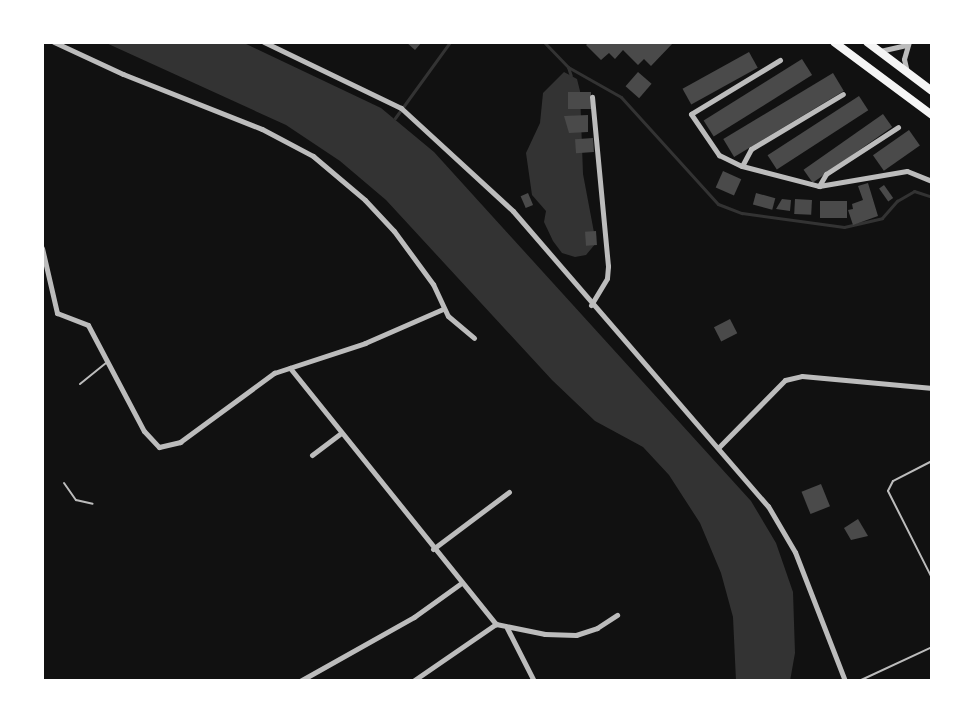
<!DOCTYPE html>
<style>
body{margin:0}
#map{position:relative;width:974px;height:723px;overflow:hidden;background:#111;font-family:Inter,sans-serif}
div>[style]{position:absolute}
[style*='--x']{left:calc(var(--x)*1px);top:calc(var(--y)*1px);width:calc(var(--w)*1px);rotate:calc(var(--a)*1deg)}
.water>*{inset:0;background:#333}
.stream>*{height:3px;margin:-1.5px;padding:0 1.5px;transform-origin:1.5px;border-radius:1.5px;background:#333}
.building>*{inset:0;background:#4a4a4a;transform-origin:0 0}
.service>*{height:2px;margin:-1px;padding:0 1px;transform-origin:1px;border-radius:1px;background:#bcbcbc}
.minor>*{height:5px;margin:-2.5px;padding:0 2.5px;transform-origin:2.5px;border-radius:2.5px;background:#bcbcbc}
.trunk>*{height:8px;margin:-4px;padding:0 4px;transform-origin:4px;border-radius:4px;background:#f5f5f5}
span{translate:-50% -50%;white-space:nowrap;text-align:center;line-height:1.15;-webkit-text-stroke:4.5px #fff;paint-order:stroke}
.frame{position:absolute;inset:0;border:44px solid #fff;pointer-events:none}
</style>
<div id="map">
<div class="water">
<div style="clip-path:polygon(104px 42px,242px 42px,381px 108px,434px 152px,751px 501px,776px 543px,793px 592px,795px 653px,790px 681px,736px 681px,733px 617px,721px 573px,700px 523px,669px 475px,643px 447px,595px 421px,552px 380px,386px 200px,340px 161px,286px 125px)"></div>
<div style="clip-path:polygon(564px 72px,577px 79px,580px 91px,583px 174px,596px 243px,586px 255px,575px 257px,562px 253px,553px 241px,544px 222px,546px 211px,532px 195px,526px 153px,540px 123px,543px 93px)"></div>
</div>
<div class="stream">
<div style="--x:544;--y:42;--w:35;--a:46"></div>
<div style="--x:568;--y:67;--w:9;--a:72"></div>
<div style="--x:568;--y:67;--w:61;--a:29.5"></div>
<div style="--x:621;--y:97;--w:144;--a:47.8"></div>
<div style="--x:718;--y:204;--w:26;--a:21"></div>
<div style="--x:742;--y:213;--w:103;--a:7.8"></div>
<div style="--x:844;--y:227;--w:39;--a:-13"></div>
<div style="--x:882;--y:218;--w:23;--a:-49"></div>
<div style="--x:897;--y:201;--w:20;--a:-30"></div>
<div style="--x:914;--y:191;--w:19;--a:18"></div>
<div style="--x:395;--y:118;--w:94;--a:-54.1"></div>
</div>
<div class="building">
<div style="clip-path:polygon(406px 42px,422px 42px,415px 50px)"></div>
<div style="clip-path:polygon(589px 42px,672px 42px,673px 43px,651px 66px,644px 59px,638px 65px,623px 50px,615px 59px,609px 53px,601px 60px,586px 45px)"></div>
<div style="left:749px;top:52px;width:18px;height:76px;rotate:61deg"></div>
<div style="left:802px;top:59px;width:19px;height:116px;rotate:58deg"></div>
<div style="left:638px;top:72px;width:18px;height:19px;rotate:41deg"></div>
<div style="left:833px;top:73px;width:21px;height:128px;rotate:59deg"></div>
<div style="left:591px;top:92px;width:17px;height:23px;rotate:90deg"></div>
<div style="left:859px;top:96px;width:17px;height:109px;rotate:57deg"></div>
<div style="left:883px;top:114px;width:16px;height:97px;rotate:55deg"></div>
<div style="clip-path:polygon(588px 115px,588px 132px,569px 133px,564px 116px)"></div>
<div style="left:909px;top:130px;width:19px;height:44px;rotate:55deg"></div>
<div style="left:593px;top:138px;width:14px;height:18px;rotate:86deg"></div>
<div style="left:723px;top:171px;width:20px;height:18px;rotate:24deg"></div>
<div style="clip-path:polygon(868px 183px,878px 216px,853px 225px,848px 210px,853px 209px,852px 204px,863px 200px,858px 186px)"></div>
<div style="left:884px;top:185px;width:16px;height:6px;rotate:55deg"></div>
<div style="left:528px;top:193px;width:13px;height:8px;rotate:67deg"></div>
<div style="left:756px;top:193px;width:20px;height:12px;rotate:15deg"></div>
<div style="clip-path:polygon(782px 199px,791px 200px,790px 211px,776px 209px)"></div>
<div style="left:795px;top:199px;width:17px;height:15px;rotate:3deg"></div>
<div style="left:820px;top:201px;width:27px;height:17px"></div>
<div style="left:596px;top:231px;width:14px;height:11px;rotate:86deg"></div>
<div style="left:730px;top:319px;width:16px;height:18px;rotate:63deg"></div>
<div style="left:821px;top:484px;width:24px;height:21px;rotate:68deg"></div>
<div style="clip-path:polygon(858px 519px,868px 536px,851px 540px,844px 528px)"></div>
</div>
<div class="service">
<div style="--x:678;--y:42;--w:18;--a:0"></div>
<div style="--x:80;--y:384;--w:33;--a:-39"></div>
<div style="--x:932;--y:461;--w:44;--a:152.9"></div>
<div style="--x:893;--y:481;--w:11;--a:117"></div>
<div style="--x:888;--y:491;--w:97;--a:63.2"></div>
<div style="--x:64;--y:483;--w:21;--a:55"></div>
<div style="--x:76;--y:500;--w:17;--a:13"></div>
<div style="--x:859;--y:681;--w:78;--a:-24.9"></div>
</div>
<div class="minor">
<div style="--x:54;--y:42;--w:76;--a:24.9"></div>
<div style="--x:123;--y:74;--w:149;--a:21.6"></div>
<div style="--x:262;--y:129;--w:58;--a:27.9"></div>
<div style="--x:313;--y:156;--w:68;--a:40.2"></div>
<div style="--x:365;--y:200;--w:42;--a:46.9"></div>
<div style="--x:394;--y:231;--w:66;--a:53.7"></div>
<div style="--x:433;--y:284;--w:35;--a:65"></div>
<div style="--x:448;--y:316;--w:34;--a:40"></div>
<div style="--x:264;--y:42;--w:152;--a:25.7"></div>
<div style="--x:401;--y:108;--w:152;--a:42.6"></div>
<div style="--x:513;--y:211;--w:390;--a:49.2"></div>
<div style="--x:768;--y:506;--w:53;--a:59.6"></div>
<div style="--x:795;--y:552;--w:138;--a:68.8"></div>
<div style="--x:880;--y:51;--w:28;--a:-13"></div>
<div style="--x:780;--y:60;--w:104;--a:148.8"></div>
<div style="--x:691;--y:114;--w:50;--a:55.7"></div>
<div style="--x:719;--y:155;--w:25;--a:26"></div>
<div style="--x:742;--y:166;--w:80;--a:14.6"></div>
<div style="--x:819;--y:186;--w:89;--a:-9.7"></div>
<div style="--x:907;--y:171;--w:27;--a:22"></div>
<div style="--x:907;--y:72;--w:13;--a:-103"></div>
<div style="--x:904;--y:59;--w:18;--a:-74"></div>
<div style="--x:742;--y:166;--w:19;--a:-62"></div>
<div style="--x:751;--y:149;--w:107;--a:-30.9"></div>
<div style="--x:819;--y:186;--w:14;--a:-60"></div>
<div style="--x:826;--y:174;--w:86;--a:-33.1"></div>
<div style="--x:42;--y:248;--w:67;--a:77"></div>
<div style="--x:57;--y:313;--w:33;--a:21"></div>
<div style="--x:88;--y:325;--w:120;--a:62.2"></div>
<div style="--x:144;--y:431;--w:22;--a:47"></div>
<div style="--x:159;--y:447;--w:22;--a:-13"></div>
<div style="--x:180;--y:442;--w:117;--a:-36.3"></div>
<div style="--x:274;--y:373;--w:96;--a:-18.2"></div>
<div style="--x:365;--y:343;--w:85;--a:-23.6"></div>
<div style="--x:591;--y:305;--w:31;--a:-59"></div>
<div style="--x:607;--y:278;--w:12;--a:-85"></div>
<div style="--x:608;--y:266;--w:170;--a:-95.4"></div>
<div style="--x:290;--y:368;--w:329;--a:51.2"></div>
<div style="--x:496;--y:624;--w:50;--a:11.5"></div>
<div style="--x:545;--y:634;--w:31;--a:2"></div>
<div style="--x:576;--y:635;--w:22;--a:-18"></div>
<div style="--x:597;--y:628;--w:24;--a:-33"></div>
<div style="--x:719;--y:447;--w:94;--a:-45.4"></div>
<div style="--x:785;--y:380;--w:17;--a:-13"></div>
<div style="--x:802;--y:376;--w:131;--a:5.3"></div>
<div style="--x:312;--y:455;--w:36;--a:-37"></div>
<div style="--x:433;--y:549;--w:95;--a:-36.9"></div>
<div style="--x:507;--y:628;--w:59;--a:63"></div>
<div style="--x:300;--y:681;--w:131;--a:-29.3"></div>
<div style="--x:414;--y:617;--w:57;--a:-35.7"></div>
<div style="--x:413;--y:681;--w:101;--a:-34.5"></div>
</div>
<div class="trunk">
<div style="--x:834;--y:42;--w:122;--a:36.7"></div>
<div style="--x:867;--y:42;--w:81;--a:37"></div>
</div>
<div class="frame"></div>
</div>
